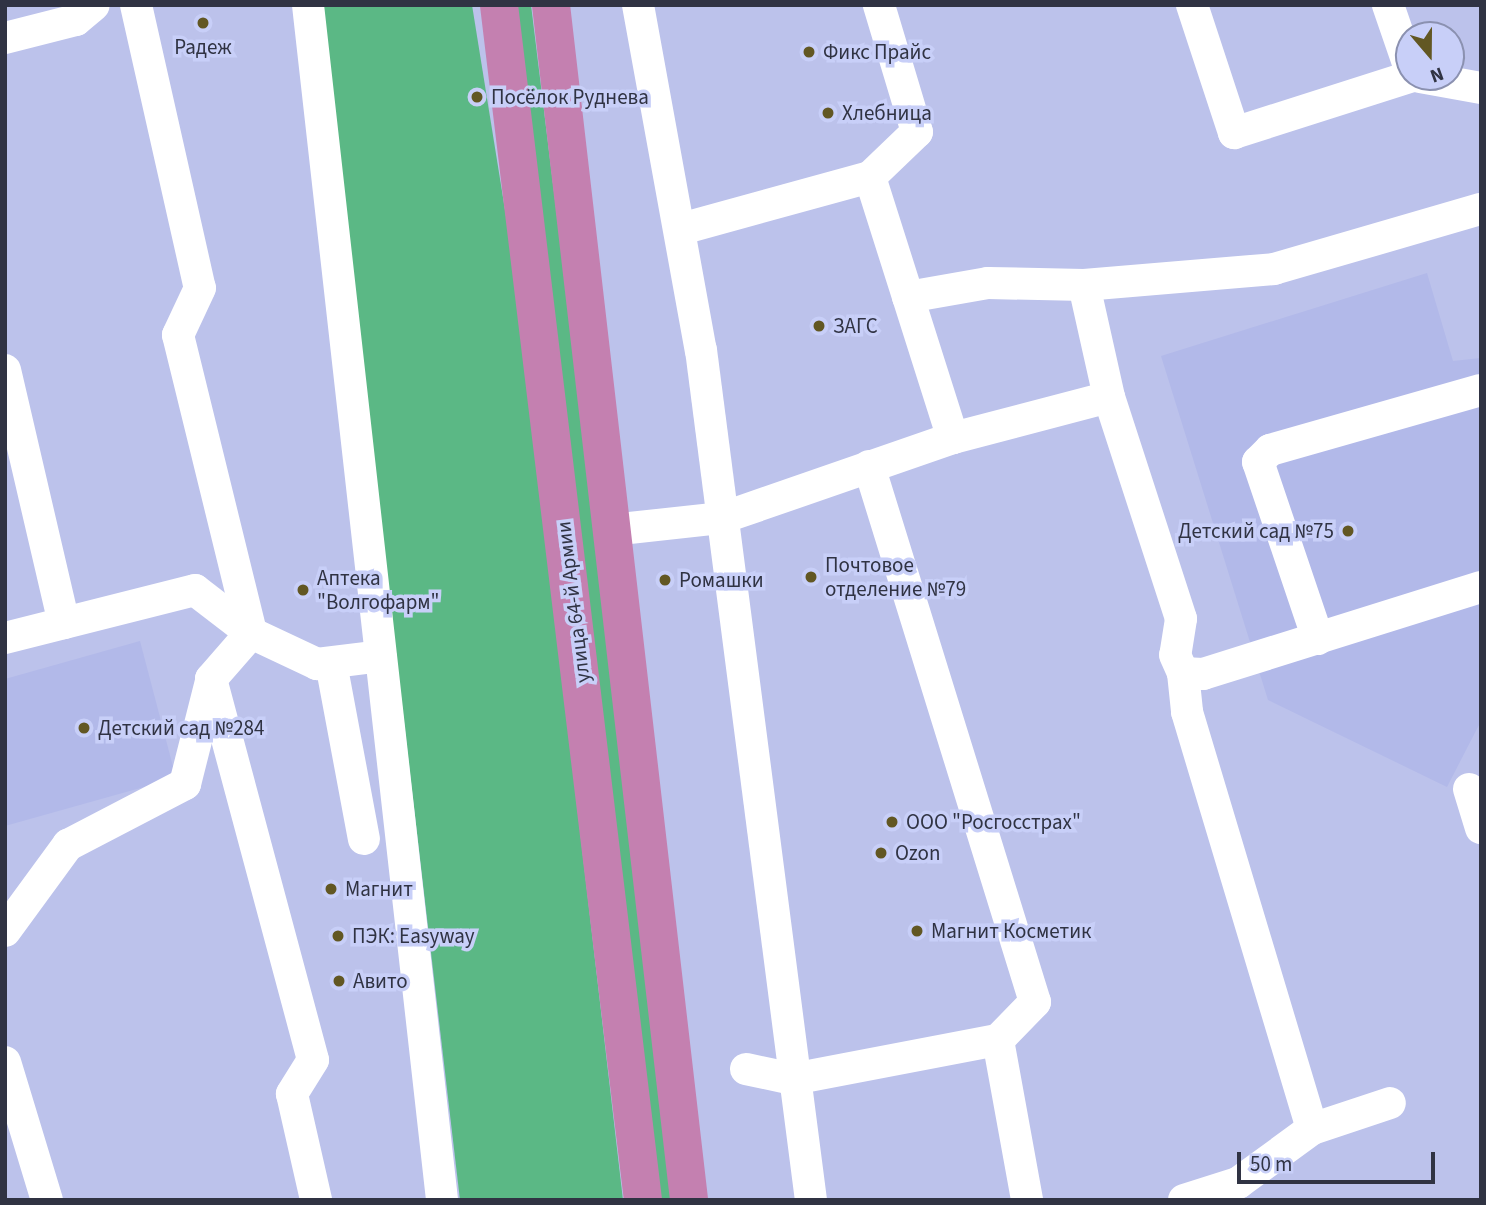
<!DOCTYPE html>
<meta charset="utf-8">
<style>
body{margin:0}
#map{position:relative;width:1486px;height:1205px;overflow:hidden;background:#bcc2eb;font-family:"Source Sans 3",sans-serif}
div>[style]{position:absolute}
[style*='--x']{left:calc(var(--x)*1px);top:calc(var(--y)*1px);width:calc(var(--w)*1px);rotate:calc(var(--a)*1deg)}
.built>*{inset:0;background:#b2b9e9}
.green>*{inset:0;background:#5bb885}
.minor>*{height:32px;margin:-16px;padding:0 16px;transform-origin:16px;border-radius:16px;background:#fff}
.highway>*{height:38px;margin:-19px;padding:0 19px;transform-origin:19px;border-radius:19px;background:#c480b0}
.dots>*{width:19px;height:19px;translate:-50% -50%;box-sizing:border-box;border:4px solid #c8cff8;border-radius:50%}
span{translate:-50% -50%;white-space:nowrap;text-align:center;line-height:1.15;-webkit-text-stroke:7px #c8cff8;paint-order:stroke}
.poi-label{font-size:21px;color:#303343}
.left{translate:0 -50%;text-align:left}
.right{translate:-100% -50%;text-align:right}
.street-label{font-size:21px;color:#303343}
.frame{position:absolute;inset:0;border:7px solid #303343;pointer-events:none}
.north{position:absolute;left:1395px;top:21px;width:70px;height:70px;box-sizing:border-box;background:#c8cff8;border:2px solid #8b91b0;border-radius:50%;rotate:160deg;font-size:19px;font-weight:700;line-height:28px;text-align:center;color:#303343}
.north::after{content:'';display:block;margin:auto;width:24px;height:32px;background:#625723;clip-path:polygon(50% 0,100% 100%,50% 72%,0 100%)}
.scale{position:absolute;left:1237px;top:1152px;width:198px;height:32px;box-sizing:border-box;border:4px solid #303343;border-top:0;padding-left:9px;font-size:21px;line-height:24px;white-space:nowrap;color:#303343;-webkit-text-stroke:5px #c8cff8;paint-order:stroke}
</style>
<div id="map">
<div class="built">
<div style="clip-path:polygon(1427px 273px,1453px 361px,1481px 358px,1481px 721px,1447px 787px,1268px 700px,1161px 356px)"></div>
<div style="clip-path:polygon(140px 641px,176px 778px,5px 826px,5px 679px)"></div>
</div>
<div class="green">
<div style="clip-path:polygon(320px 5px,472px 5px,515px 272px,623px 1200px,460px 1200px)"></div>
<div style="clip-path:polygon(516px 5px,531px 5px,678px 1200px,656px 1200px)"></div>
</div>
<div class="minor">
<div style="--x:136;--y:5;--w:290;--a:77.3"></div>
<div style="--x:200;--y:288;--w:52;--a:115.1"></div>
<div style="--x:178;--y:335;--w:307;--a:76.2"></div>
<div style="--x:251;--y:633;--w:61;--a:131"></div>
<div style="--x:211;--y:679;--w:394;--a:75"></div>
<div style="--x:313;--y:1060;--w:40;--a:122"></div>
<div style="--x:292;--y:1094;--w:109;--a:77.2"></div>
<div style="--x:308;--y:5;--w:1202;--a:83.6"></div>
<div style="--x:638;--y:5;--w:351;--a:79.7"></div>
<div style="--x:701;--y:350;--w:857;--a:82.63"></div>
<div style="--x:1192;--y:5;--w:135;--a:71.8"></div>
<div style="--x:1234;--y:133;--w:185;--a:-17.7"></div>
<div style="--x:1388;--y:5;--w:65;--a:71"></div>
<div style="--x:5;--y:38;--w:73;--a:-14.2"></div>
<div style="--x:76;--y:20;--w:23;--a:-40"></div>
<div style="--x:1420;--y:77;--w:62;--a:10.2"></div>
<div style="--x:870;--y:177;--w:65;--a:-43.8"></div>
<div style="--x:917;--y:132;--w:133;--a:-106.7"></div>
<div style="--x:681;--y:229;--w:196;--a:-15.4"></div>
<div style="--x:870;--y:177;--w:274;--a:72.4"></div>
<div style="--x:1084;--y:285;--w:191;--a:-4.8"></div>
<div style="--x:1274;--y:269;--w:216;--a:-16.2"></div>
<div style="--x:908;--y:297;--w:81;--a:-9.9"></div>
<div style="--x:988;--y:283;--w:96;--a:1.2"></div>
<div style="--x:1084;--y:285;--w:115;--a:77.4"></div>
<div style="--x:5;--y:370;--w:260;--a:76.9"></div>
<div style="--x:869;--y:466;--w:561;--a:72.79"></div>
<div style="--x:1035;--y:1002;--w:53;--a:134.2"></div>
<div style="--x:611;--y:530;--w:112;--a:-6.2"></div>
<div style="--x:722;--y:518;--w:244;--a:-19.1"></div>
<div style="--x:953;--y:438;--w:161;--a:-14.7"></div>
<div style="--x:1109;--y:397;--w:233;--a:72"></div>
<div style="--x:1181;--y:619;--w:36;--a:99"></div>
<div style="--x:1175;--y:655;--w:20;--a:66"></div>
<div style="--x:1183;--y:673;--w:20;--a:3"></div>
<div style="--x:1203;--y:674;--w:291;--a:-17.4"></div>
<div style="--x:5;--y:638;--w:196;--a:-14.2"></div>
<div style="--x:195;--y:590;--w:71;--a:37.5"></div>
<div style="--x:251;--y:633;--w:73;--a:25.2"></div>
<div style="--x:317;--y:664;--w:64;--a:-7.1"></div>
<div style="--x:1318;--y:639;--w:187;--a:-108.7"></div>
<div style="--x:1258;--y:462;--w:17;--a:-45"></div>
<div style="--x:1270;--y:450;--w:219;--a:-15.9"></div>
<div style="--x:331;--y:663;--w:179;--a:79.4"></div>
<div style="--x:1183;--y:673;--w:39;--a:84"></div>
<div style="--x:1187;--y:712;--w:435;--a:73.3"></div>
<div style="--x:1469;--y:789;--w:41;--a:72.9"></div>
<div style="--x:5;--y:931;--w:107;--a:-53.8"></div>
<div style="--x:68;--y:845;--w:132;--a:-27.5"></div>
<div style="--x:185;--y:784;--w:106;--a:-75.8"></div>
<div style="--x:5;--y:1062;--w:144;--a:73.1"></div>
<div style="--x:746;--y:1069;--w:48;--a:12"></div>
<div style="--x:793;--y:1079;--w:209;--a:-10.8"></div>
<div style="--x:998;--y:1040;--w:163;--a:79.7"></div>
<div style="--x:1184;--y:1200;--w:57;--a:-17.5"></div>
<div style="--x:1238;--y:1183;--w:92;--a:-36.1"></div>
<div style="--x:1312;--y:1129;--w:82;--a:-18.4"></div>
</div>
<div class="highway">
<div style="--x:499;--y:5;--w:1204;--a:83.13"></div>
<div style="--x:551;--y:5;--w:1203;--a:83.41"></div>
</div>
<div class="dots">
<div style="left:203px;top:23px;background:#625723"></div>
<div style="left:809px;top:52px;background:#625723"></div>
<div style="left:477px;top:97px;background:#625723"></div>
<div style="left:828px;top:113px;background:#625723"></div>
<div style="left:819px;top:326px;background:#625723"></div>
<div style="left:1348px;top:531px;background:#625723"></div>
<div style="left:811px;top:577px;background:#625723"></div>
<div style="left:665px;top:580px;background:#625723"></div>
<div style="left:303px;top:590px;background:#625723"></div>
<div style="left:84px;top:728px;background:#625723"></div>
<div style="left:892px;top:822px;background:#625723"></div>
<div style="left:881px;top:853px;background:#625723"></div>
<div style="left:331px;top:889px;background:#625723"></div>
<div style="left:917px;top:931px;background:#625723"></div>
<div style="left:338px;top:936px;background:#625723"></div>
<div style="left:339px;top:981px;background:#625723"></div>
</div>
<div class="poi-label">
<span style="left:203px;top:47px">Радеж</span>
<span class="left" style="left:823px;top:52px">Фикс Прайс</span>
<span class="left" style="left:491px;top:97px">Посёлок Руднева</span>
<span class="left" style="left:842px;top:113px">Хлебница</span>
<span class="left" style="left:833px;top:326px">ЗАГС</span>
<span class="right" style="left:1334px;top:531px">Детский сад №75</span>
<span class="left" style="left:825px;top:577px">Почтовое<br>отделение №79</span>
<span class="left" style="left:317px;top:590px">Аптека<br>"Волгофарм"</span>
<span class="left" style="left:679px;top:580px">Ромашки</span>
<span class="left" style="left:98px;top:728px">Детский сад №284</span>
<span class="left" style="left:906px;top:822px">ООО "Росгосстрах"</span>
<span class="left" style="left:895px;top:853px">Ozon</span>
<span class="left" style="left:345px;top:889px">Магнит</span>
<span class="left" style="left:931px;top:931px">Магнит Косметик</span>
<span class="left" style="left:352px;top:936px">ПЭК: Easyway</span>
<span class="left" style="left:353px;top:981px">Авито</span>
</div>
<div class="street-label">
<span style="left:573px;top:602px;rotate:-97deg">улица 64-й Армии</span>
</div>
<div class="frame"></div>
<div class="north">N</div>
<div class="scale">50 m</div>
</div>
